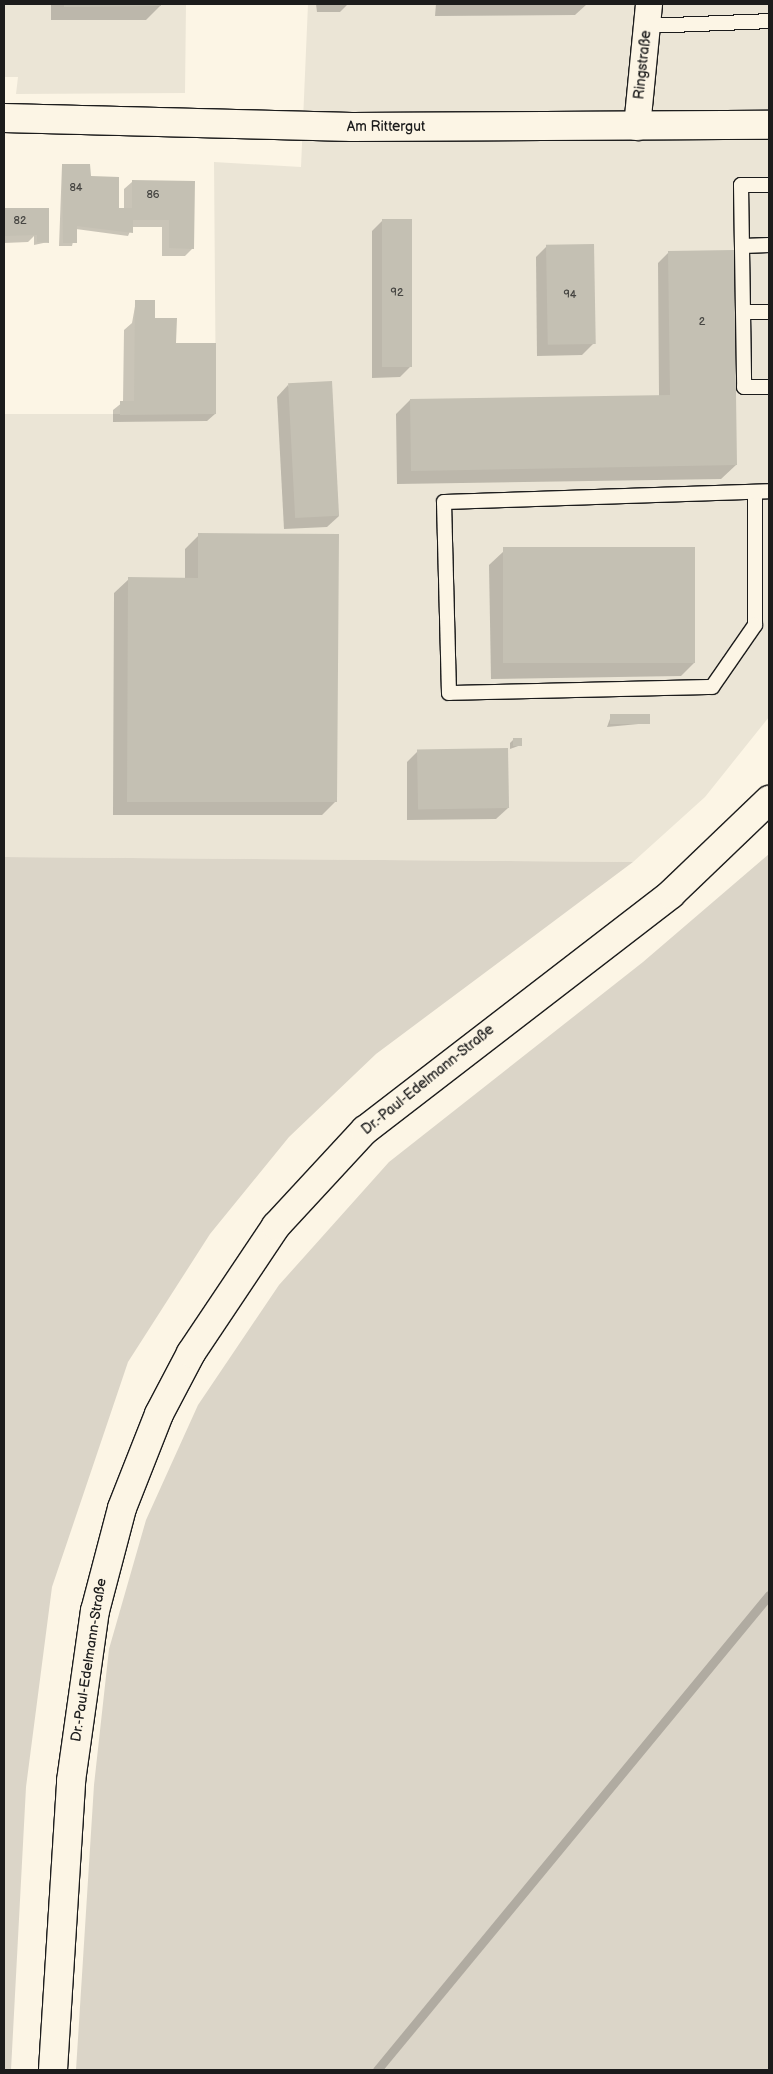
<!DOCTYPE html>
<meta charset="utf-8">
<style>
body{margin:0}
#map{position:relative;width:773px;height:2074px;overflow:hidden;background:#fcf5e5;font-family:"Balsamiq Sans",sans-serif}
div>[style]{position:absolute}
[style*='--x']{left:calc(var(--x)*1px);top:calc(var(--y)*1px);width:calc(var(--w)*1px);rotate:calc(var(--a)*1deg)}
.built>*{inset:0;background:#ebe5d6}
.green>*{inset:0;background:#dbd5c8}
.shadow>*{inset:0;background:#0003}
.stream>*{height:9px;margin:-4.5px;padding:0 4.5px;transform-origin:4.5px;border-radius:4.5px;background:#b0aba1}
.building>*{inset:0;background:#c4c0b3;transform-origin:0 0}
.roads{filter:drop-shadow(1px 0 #1c1c1c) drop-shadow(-1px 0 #1c1c1c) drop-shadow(0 1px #1c1c1c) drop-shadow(0 -1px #1c1c1c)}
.lane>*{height:14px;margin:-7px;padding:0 7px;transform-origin:7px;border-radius:7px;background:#fcf5e5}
.street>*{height:26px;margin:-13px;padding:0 13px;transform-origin:13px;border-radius:13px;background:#fcf5e5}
.secondary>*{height:28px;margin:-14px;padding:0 14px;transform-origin:14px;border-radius:14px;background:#fcf5e5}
span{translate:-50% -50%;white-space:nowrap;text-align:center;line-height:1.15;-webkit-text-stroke:4px #fcf5e5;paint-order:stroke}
.number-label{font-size:11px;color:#464542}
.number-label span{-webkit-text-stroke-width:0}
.street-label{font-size:14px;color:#1c1c1c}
.frame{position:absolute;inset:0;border:5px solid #1c1c1c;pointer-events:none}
</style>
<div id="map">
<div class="built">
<div style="clip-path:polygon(4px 4px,186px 4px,185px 93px,16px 94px,18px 77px,4px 77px)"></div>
<div style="clip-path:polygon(308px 4px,769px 4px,769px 717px,705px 797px,633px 862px,4px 857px,4px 414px,216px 414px,214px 162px,301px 167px)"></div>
</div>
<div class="green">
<div style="clip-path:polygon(769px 854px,769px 2070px,76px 2070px,94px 1785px,109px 1649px,146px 1520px,198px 1405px,279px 1285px,389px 1162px,643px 962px)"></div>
<div style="clip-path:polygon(4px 857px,633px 862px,376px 1054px,289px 1137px,210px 1234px,128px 1362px,52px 1587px,26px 1787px,11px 2070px,4px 2070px)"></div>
</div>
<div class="shadow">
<div style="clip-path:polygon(51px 4px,160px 4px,160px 6px,146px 20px,51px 20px)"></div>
<div style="clip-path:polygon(209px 4px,265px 4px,209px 5px)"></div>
<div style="clip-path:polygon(316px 4px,348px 4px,340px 12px,317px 12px)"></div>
<div style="clip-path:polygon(436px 4px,587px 4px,575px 15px,435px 16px)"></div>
<div style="clip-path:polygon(62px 165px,90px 178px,118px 209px,124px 209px,124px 189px,132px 182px,193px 183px,193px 248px,185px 256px,162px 256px,162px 227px,132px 227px,128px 236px,76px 229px,72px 246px,59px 246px)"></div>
<div style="clip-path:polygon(4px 209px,36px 209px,48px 242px,34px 245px,34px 236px,28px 242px,4px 243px)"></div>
<div style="clip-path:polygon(383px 220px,411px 366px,400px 377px,372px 378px,372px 231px)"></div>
<div style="clip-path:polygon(547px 246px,593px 344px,582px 355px,537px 356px,536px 257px)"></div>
<div style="clip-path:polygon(669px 252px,736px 465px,721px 479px,397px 484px,396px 414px,410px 400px,659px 396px,658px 263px)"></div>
<div style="clip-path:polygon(136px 301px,175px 344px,215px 414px,207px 421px,113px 422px,113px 410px,123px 402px,124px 330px,132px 323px)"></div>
<div style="clip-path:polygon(288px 385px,339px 516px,327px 527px,284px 529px,277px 397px)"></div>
<div style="clip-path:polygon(199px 535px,336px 801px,322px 815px,113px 815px,114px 593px,129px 579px,185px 579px,185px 549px)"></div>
<div style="clip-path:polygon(504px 551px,695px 662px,681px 676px,491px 679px,489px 565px)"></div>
<div style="clip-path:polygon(611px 716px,649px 723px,607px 727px)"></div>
<div style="clip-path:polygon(513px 740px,521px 745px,510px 749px,510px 743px)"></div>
<div style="clip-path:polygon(418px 751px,508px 808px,496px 819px,407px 820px,407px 762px)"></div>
</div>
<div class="stream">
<div style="--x:377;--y:2070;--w:616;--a:-50.47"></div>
</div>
<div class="building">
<div style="clip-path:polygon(64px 4px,161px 4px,161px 6px,64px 7px)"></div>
<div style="clip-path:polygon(62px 164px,90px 164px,91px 176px,119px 177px,119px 208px,132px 208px,132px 180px,195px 181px,194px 249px,169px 248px,169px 220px,133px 220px,133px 233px,77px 226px,77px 243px,63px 243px)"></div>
<div style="clip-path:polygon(4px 208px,49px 208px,49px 243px,37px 242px,37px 235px,4px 236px)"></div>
<div style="left:382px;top:219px;width:30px;height:148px"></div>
<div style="left:594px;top:244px;width:100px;height:48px;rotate:89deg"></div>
<div style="clip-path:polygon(734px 250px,737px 465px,411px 471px,410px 399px,670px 395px,668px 251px)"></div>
<div style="clip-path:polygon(135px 300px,155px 300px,155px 318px,177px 318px,176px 343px,216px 343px,216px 414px,120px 415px,120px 401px,134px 401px)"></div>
<div style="left:332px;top:381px;width:135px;height:44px;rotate:87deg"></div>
<div style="clip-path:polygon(198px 533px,339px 534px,337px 802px,127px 802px,128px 577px,198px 578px)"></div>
<div style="left:695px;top:547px;width:116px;height:192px;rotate:90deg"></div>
<div style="left:610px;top:714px;width:40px;height:10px"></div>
<div style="left:522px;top:738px;width:8px;height:9px;rotate:90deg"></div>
<div style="left:508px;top:748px;width:60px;height:91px;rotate:89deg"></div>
</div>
<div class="roads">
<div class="lane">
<div style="--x:647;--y:26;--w:122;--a:-2.3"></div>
<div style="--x:769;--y:185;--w:28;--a:180"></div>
<div style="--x:741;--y:185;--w:202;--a:89.1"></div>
<div style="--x:744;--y:387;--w:25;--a:0"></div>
<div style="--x:743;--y:246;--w:26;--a:-2"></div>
<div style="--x:744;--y:312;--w:25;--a:0"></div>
<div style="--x:755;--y:495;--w:130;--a:90"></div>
<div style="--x:755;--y:625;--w:75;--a:124.7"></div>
<div style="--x:712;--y:687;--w:263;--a:178.7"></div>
<div style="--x:449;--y:693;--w:191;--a:-91.5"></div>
<div style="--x:444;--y:502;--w:325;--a:-1.9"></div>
</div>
<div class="street">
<div style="--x:637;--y:127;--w:124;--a:-84.4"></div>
</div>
<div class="secondary">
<div style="--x:4;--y:118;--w:348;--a:1.5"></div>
<div style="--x:352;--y:127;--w:417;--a:-0.3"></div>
<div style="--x:53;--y:2070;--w:290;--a:-86.4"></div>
<div style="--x:71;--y:1781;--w:172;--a:-82"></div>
<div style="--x:95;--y:1611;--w:106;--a:-75.3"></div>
<div style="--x:122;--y:1508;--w:101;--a:-68.5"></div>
<div style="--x:159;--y:1414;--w:69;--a:-62.3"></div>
<div style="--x:191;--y:1353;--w:153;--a:-56.2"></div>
<div style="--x:276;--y:1226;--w:131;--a:-47.2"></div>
<div style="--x:365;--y:1130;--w:386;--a:-37.6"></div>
<div style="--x:671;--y:894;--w:136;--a:-43.8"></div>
</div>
</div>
<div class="number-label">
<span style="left:76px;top:188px">84</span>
<span style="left:153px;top:195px">86</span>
<span style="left:20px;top:221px">82</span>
<span style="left:397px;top:293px">92</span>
<span style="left:570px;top:295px">94</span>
<span style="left:702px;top:322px">2</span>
</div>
<div class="street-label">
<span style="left:643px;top:65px;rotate:-84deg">Ringstraße</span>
<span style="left:386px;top:127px">Am Rittergut</span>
<span style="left:428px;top:1080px;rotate:-39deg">Dr.-Paul-Edelmann-Straße</span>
<span style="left:89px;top:1660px;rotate:-81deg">Dr.-Paul-Edelmann-Straße</span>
</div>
<div class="frame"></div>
</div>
